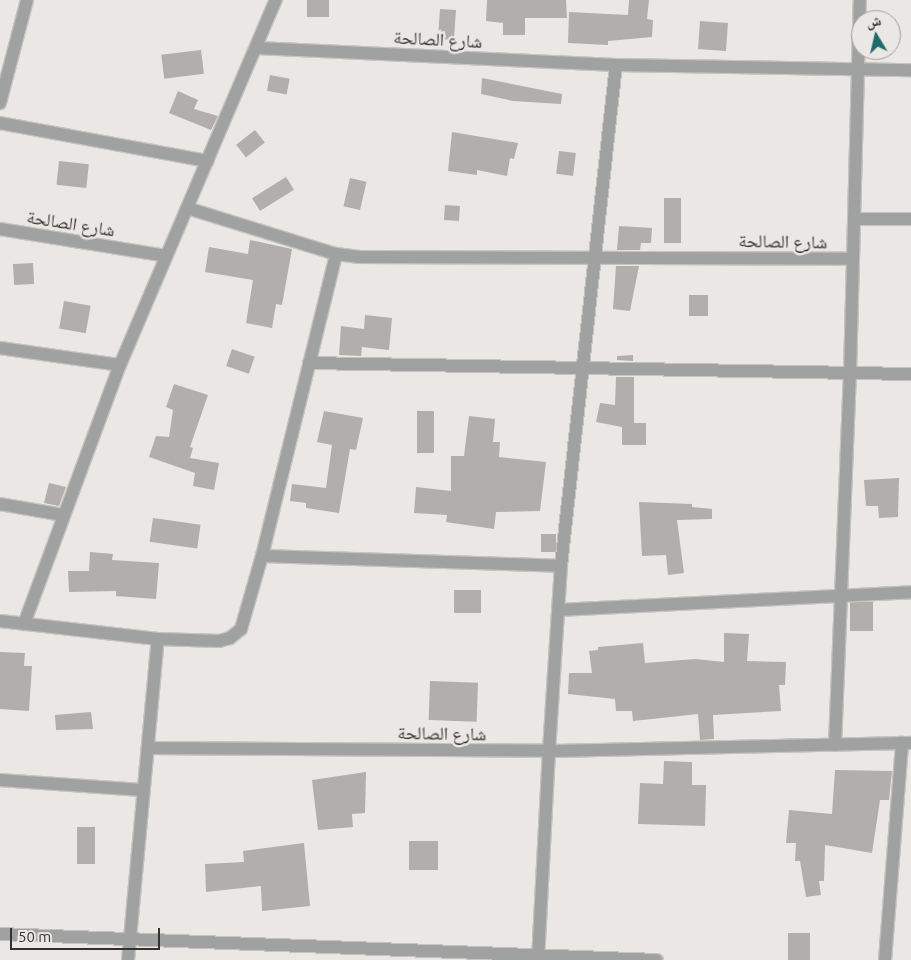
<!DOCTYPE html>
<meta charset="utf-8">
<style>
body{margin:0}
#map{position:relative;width:911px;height:960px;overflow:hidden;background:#eae7e4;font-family:Ubuntu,"Noto Naskh Arabic",sans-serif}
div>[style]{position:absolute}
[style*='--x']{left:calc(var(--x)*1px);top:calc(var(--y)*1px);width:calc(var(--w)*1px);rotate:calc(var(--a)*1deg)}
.building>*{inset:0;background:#b2aeab;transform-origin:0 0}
.roads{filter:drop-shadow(1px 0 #c6c3c0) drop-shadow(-1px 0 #c6c3c0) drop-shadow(0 1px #c6c3c0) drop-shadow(0 -1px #c6c3c0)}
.minor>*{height:12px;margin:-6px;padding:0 6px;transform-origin:6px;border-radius:6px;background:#a0a2a2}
span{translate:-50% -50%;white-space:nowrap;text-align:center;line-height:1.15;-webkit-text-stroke:5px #eae7e4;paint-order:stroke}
.street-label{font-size:18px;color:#343231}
.north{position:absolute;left:851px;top:10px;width:50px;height:50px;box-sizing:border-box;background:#eae7e4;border:1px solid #a19f9c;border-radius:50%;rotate:351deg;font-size:14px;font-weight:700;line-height:20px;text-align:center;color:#343231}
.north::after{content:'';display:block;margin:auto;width:18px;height:22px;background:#206c6b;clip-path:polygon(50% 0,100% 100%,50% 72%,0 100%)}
.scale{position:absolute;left:10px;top:928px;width:150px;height:22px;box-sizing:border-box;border:2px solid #343231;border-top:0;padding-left:6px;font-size:15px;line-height:18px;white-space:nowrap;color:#343231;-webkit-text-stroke:4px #eae7e4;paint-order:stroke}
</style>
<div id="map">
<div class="building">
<div style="left:307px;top:0;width:22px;height:17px"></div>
<div style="clip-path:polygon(487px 0,566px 0,567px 18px,525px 18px,525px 35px,503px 35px,503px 23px,486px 21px)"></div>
<div style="clip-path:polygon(629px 0,649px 0,647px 19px,653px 20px,652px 37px,608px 41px,608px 45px,568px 43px,569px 12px,628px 15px)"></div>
<div style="left:440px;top:9px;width:16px;height:30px;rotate:4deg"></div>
<div style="left:700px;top:21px;width:28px;height:28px;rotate:4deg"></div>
<div style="left:201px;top:50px;width:24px;height:40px;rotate:83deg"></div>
<div style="left:270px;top:75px;width:20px;height:16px;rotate:11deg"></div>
<div style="clip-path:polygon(482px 78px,562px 94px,561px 104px,513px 101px,481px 94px)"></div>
<div style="clip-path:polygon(178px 91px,198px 100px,194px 109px,218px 116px,211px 130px,169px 113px)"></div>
<div style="left:255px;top:130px;width:16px;height:24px;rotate:52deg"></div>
<div style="clip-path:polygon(452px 132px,518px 143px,514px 159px,510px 158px,507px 176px,477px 170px,477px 175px,448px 171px)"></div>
<div style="left:559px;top:151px;width:17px;height:23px;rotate:7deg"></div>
<div style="left:59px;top:161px;width:30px;height:24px;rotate:6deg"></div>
<div style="left:286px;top:177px;width:15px;height:40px;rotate:58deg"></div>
<div style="left:350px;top:178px;width:17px;height:29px;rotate:13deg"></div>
<div style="left:664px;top:198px;width:17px;height:45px"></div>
<div style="left:445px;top:205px;width:15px;height:15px;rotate:4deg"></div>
<div style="clip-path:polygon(619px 226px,652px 228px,651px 243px,641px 243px,640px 250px,617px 250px)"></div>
<div style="clip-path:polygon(250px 240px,292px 249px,282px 305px,276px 304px,272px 328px,246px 323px,253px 280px,205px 272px,209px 247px,248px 254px)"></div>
<div style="left:33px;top:263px;width:21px;height:20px;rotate:87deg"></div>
<div style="clip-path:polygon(616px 266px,639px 266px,630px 311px,613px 309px)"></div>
<div style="left:689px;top:295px;width:19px;height:21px"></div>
<div style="left:64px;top:301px;width:27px;height:28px;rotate:10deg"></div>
<div style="clip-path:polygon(365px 315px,392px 318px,389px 350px,362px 347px,361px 356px,339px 355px,341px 326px,364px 329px)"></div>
<div style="left:232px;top:349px;width:24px;height:18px;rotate:19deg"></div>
<div style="clip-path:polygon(633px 355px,633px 361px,617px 360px,617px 356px)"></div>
<div style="clip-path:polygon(616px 377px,634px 377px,634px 423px,646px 423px,646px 445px,622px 445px,622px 427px,596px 422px,600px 403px,615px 405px)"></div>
<div style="clip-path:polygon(174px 384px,208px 395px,190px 447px,193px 448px,190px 458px,219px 463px,214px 490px,193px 486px,195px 473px,149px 457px,156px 436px,169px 437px,173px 410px,166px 407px)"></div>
<div style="clip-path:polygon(324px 411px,363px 418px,356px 450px,350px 449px,339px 513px,306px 508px,306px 503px,290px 501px,292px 484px,326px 488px,332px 445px,317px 442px)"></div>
<div style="left:417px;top:411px;width:17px;height:42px"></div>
<div style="clip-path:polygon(469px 416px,495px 419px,493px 442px,500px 442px,499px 457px,546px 462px,540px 511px,496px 512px,494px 529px,446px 522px,447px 515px,414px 513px,416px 487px,451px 491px,451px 456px,464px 456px)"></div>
<div style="clip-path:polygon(899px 478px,898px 517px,879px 518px,878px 506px,866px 506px,864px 480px)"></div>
<div style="clip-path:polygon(49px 483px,66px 487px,59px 506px,44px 503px)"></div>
<div style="clip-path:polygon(639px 502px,692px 504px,692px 507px,712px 509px,712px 519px,677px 520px,684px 573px,668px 575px,666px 555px,642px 556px)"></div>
<div style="left:153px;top:518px;width:48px;height:24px;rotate:8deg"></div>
<div style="left:541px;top:534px;width:15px;height:18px"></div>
<div style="clip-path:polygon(90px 552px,113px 554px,112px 560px,159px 563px,156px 599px,116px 596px,116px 591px,69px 592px,68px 571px,89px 571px)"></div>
<div style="left:454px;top:590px;width:27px;height:23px"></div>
<div style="left:873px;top:602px;width:29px;height:23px;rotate:90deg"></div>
<div style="clip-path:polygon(724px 633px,749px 634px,747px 661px,786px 662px,785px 685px,779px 685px,781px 711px,713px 715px,714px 739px,700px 740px,698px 714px,633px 721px,632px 711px,616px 711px,615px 699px,568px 694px,569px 673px,592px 673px,589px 651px,598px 650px,598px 647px,643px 643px,645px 663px,695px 659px,724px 662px)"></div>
<div style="clip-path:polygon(0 652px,25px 653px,24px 666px,32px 666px,29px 711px,0 709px)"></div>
<div style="left:430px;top:681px;width:48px;height:39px;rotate:2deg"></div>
<div style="clip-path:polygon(91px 712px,93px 729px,56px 730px,55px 715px)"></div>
<div style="clip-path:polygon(664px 761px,692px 762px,692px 785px,706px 785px,705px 826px,638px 824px,640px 783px,663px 784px)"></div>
<div style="clip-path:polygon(835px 770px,892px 771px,889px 800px,880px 800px,872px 853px,825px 845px,824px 881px,819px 881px,821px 895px,806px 897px,800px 861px,795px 861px,796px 843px,786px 843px,789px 810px,832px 814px)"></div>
<div style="clip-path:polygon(366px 772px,365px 813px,352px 814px,353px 827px,318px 830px,312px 780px)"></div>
<div style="left:77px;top:827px;width:18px;height:37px"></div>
<div style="left:409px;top:841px;width:29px;height:29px"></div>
<div style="clip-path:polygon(304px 843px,310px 906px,262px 911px,261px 886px,206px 892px,205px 864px,244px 862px,243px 851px)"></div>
<div style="left:810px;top:933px;width:27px;height:22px;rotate:90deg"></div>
</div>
<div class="roads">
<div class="minor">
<div style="--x:257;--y:48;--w:359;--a:2.7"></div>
<div style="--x:616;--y:65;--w:295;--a:1"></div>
<div style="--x:0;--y:103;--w:106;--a:-75.3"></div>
<div style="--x:0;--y:123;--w:211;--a:10.4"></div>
<div style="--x:187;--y:208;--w:156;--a:17.2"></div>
<div style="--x:336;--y:254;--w:24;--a:7"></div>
<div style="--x:360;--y:257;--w:493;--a:0.2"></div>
<div style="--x:854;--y:219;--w:57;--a:0"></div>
<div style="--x:0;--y:229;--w:168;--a:9.2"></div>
<div style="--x:0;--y:348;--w:121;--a:8.1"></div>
<div style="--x:309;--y:363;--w:602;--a:1.05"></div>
<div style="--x:0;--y:504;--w:64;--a:9.9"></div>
<div style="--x:262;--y:556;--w:299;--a:1.9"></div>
<div style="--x:559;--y:610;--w:352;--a:-2.9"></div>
<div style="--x:0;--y:621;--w:159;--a:6.5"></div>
<div style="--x:158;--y:639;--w:61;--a:1.9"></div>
<div style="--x:219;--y:641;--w:11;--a:-15"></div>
<div style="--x:230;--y:638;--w:14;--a:-39"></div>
<div style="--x:241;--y:629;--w:76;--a:-74"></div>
<div style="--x:262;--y:556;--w:311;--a:-76.2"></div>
<div style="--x:24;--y:624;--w:276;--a:-69.7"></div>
<div style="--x:120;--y:365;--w:397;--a:-66.9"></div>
<div style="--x:835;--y:745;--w:371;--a:-87.7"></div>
<div style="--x:850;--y:374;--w:374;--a:-88.5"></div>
<div style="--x:148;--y:748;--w:401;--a:0.4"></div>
<div style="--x:549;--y:751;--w:185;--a:-86.3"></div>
<div style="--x:561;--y:566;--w:504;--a:-83.74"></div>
<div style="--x:0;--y:780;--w:144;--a:4"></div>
<div style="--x:0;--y:934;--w:657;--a:2.27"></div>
<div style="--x:128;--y:960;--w:322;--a:-84.7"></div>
<div style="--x:538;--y:960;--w:209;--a:-87"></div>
<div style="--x:549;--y:751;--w:362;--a:-1.3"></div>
<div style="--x:885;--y:960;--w:218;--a:-85.5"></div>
</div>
</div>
<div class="street-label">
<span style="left:438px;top:39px;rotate:3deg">شارع الصالحة</span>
<span style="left:71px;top:223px;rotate:9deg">شارع الصالحة</span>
<span style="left:783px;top:241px;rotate:1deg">شارع الصالحة</span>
<span style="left:442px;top:733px;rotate:1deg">شارع الصالحة</span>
</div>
<div class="north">ش</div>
<div class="scale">50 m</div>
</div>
